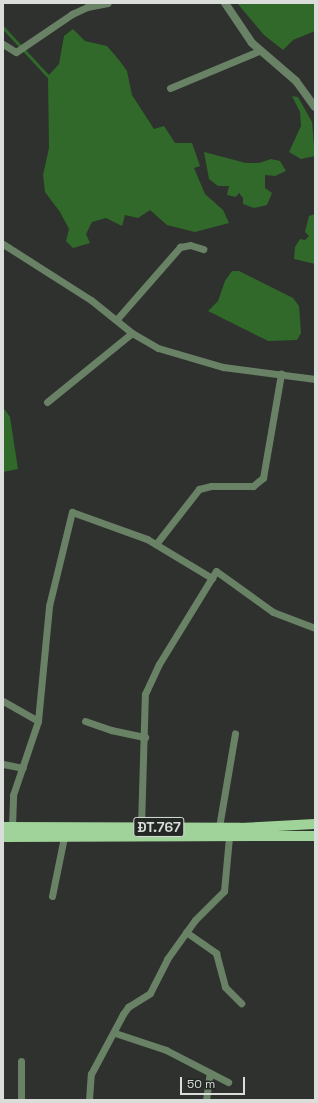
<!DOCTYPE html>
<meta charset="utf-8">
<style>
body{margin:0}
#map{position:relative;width:318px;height:1103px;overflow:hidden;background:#2e312d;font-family:"Space Grotesk",sans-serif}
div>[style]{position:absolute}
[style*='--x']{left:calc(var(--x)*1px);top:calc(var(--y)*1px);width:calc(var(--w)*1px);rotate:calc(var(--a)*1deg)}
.water>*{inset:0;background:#30692a}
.stream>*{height:2.5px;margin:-1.25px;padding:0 1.25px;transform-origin:1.25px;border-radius:1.25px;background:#30692a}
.minor>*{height:7px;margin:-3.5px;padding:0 3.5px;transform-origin:3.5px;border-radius:3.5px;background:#698266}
.tertiary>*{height:8px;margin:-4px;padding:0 4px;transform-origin:4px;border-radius:4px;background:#698266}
.primary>*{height:10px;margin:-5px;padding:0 5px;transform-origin:5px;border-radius:5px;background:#a0d399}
span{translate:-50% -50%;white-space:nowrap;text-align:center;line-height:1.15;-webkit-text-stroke:3px #242824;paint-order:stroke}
.shield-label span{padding:1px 3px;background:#242824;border:1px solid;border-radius:3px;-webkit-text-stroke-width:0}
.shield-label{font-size:14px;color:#daddda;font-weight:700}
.frame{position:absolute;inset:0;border:4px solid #daddda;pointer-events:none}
.scale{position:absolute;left:180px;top:1077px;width:65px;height:18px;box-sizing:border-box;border:2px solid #daddda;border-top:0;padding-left:5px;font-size:12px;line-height:14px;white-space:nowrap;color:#daddda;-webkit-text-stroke:3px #242824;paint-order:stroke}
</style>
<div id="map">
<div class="water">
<div style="clip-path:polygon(237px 3px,315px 3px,315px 31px,293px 40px,283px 50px,264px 35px)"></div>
<div style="clip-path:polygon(73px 29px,85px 41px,107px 46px,119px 60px,127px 71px,132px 95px,154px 129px,164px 126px,175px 143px,192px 143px,200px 166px,194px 168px,205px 194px,223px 210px,229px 223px,195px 232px,167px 225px,150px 210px,138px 218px,125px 215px,122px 226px,106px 218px,92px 222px,86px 234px,90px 243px,73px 248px,66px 241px,69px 229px,60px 212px,45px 192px,43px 175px,49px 148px,48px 76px,59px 64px,64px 36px)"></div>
<div style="clip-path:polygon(292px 96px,298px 97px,312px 122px,315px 156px,301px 159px,289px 152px,301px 126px,300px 112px)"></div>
<div style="clip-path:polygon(204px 152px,246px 163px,259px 163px,271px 159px,280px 161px,286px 171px,275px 176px,265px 175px,265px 188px,272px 193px,267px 205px,254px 208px,243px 204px,243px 198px,239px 193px,236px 197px,227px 195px,229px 186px,218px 186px,209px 179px)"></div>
<div style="clip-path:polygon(315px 214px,315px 264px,294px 259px,295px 247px,300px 239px,305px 240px,309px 236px,305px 232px,309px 216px)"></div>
<div style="clip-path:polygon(232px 271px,239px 271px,293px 298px,299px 306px,301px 333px,297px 340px,268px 341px,208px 311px,218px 301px,225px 281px)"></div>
<div style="clip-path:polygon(3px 407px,10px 417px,18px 469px,3px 472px)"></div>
</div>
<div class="stream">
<div style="--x:3;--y:27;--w:67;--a:47.4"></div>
</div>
<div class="minor">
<div style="--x:3;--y:44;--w:15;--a:32"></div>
<div style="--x:16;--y:52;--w:68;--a:-34.2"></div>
<div style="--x:72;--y:14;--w:17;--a:-25"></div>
<div style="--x:87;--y:7;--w:21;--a:-11"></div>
<div style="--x:170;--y:88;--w:96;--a:-22.6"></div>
<div style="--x:3;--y:244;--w:104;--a:32.5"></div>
<div style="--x:91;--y:300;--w:53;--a:38.8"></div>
<div style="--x:132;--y:333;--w:30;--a:30"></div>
<div style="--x:158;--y:348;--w:68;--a:16.3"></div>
<div style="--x:223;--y:367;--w:93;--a:7.4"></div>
<div style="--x:117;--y:319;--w:96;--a:-48.8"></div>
<div style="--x:180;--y:247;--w:10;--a:-11"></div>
<div style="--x:190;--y:245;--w:14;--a:17"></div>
<div style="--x:47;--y:402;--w:109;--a:-39.1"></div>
<div style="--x:156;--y:544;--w:70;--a:-52"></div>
<div style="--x:199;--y:489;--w:12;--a:-14"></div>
<div style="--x:211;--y:486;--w:42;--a:0"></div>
<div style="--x:253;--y:486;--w:13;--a:-39"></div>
<div style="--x:263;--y:478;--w:106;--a:-80.2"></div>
<div style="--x:3;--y:701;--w:40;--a:29.7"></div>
<div style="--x:85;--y:721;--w:28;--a:19"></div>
<div style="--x:111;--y:730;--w:35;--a:12"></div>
<div style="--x:3;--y:764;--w:20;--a:11"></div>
<div style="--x:141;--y:826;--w:132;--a:-88.3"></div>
<div style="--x:145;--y:694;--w:33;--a:-65"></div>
<div style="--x:159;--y:664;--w:109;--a:-58.5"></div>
<div style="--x:216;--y:571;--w:70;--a:35.7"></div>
<div style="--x:273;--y:612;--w:45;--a:20.9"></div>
<div style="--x:12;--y:827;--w:32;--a:-88"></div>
<div style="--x:13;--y:795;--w:78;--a:-71.3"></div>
<div style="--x:38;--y:721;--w:116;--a:-84.5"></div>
<div style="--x:49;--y:606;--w:97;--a:-76.3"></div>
<div style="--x:72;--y:512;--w:80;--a:19.8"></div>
<div style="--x:147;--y:539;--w:76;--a:31"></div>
<div style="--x:219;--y:827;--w:95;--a:-80.3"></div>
<div style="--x:52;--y:896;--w:60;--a:-78.5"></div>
<div style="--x:186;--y:932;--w:37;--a:35"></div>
<div style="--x:216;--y:953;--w:35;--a:75"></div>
<div style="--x:225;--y:987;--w:23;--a:45"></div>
<div style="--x:115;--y:1033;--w:54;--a:18.4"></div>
<div style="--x:166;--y:1050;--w:70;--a:27.3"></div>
<div style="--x:21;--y:1061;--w:39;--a:90"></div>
<div style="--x:89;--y:1100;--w:26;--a:-86"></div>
<div style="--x:91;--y:1074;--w:68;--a:-61.9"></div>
<div style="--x:123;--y:1014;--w:9;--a:-54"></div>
<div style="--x:128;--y:1007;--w:26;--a:-32"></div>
<div style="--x:150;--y:993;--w:38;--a:-63"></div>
<div style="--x:167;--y:959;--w:48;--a:-54.3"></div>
<div style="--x:195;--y:920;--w:41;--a:-45"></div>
<div style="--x:224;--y:891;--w:54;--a:-84.7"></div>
<div style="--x:206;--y:1100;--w:27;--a:-82"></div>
</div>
<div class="tertiary">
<div style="--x:225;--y:3;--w:48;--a:56"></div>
<div style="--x:252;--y:43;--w:58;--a:40.8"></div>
<div style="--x:296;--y:81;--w:32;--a:54"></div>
</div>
<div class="primary">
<div style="--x:3;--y:827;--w:237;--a:0.2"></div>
<div style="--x:240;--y:828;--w:75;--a:-3.1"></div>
<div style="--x:3;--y:837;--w:312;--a:-0.2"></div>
</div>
<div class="shield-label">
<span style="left:159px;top:827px">ĐT.767</span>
</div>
<div class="frame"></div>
<div class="scale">50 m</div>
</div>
